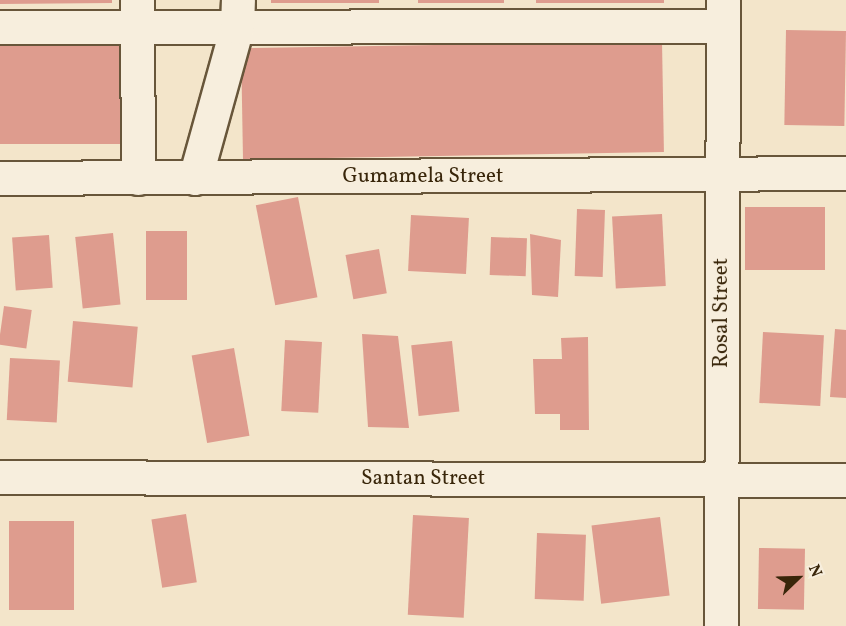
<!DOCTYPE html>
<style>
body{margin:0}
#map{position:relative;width:846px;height:626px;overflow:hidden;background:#f3e5ca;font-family:Vollkorn,serif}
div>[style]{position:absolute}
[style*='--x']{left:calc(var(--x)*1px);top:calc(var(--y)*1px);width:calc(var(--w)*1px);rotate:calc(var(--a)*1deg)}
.building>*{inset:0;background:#de9c8e;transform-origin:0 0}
.roads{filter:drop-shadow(2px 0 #68563a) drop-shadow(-2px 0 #68563a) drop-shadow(0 2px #68563a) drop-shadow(0 -2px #68563a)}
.minor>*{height:33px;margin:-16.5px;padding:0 16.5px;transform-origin:16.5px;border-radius:16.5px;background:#f7eedd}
span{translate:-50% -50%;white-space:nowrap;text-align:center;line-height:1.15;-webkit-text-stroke:5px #f7eedd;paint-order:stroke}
.street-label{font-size:21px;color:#39260a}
.north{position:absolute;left:768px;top:548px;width:60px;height:60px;-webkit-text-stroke:4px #f7eedd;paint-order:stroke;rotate:67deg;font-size:16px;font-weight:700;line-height:24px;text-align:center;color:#39260a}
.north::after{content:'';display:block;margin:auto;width:21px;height:27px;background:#39260a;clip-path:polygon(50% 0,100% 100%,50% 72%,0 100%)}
</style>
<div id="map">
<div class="building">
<div style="clip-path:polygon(0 0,112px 0,112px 3px,0 4px)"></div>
<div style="left:271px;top:0;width:108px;height:3px"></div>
<div style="left:418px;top:0;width:86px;height:3px"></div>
<div style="left:536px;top:0;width:128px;height:3px"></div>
<div style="left:786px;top:30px;width:60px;height:95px;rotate:1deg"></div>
<div style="left:662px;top:41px;width:111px;height:421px;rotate:89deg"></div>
<div style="left:0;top:43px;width:128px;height:101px"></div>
<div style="left:298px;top:197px;width:102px;height:43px;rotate:79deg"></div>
<div style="left:745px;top:207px;width:80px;height:63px"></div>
<div style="left:577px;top:209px;width:28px;height:67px;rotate:2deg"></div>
<div style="left:662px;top:214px;width:72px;height:50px;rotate:87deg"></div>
<div style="left:411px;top:215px;width:58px;height:56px;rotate:3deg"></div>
<div style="left:146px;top:231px;width:41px;height:69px"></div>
<div style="left:113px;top:233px;width:72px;height:38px;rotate:84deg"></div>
<div style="clip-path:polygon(530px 234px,561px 240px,558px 297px,532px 295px)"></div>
<div style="left:49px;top:235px;width:53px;height:37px;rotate:86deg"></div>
<div style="left:491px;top:237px;width:36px;height:38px;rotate:2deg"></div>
<div style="left:379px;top:249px;width:45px;height:34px;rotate:80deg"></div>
<div style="left:4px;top:306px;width:28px;height:39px;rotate:8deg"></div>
<div style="left:73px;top:321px;width:65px;height:61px;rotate:5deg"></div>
<div style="clip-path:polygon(835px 329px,846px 330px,846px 398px,830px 397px)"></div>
<div style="left:763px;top:332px;width:61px;height:71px;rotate:3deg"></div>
<div style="clip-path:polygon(362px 334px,398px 336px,409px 428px,368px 427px)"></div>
<div style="clip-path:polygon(588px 337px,589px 430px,560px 430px,560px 414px,535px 414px,533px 359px,562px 359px,561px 338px)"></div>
<div style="left:285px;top:340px;width:37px;height:71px;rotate:3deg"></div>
<div style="left:452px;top:341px;width:71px;height:41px;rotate:84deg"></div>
<div style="left:234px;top:348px;width:89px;height:43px;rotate:80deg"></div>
<div style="left:10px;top:358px;width:50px;height:62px;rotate:3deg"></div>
<div style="left:186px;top:514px;width:69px;height:35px;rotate:81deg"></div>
<div style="left:413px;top:515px;width:56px;height:100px;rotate:3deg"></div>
<div style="left:660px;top:517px;width:79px;height:69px;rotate:83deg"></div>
<div style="left:9px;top:521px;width:65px;height:89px"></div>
<div style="left:537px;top:533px;width:49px;height:66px;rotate:2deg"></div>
<div style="left:759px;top:548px;width:46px;height:61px;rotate:1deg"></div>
</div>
<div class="roads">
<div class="minor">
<div style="--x:137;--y:0;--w:178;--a:89.7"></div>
<div style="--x:0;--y:27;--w:723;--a:-0.08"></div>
<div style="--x:0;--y:178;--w:846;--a:-0.34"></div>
<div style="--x:195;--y:178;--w:157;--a:-74.5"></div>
<div style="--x:237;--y:27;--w:27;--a:-88"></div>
<div style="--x:0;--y:477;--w:846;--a:0.2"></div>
<div style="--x:721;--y:626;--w:626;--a:-89.82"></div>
</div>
</div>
<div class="street-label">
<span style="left:423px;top:177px">Gumamela Street</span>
<span style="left:722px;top:313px;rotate:-90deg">Rosal Street</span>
<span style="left:423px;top:479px">Santan Street</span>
</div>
<div class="north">N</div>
</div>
